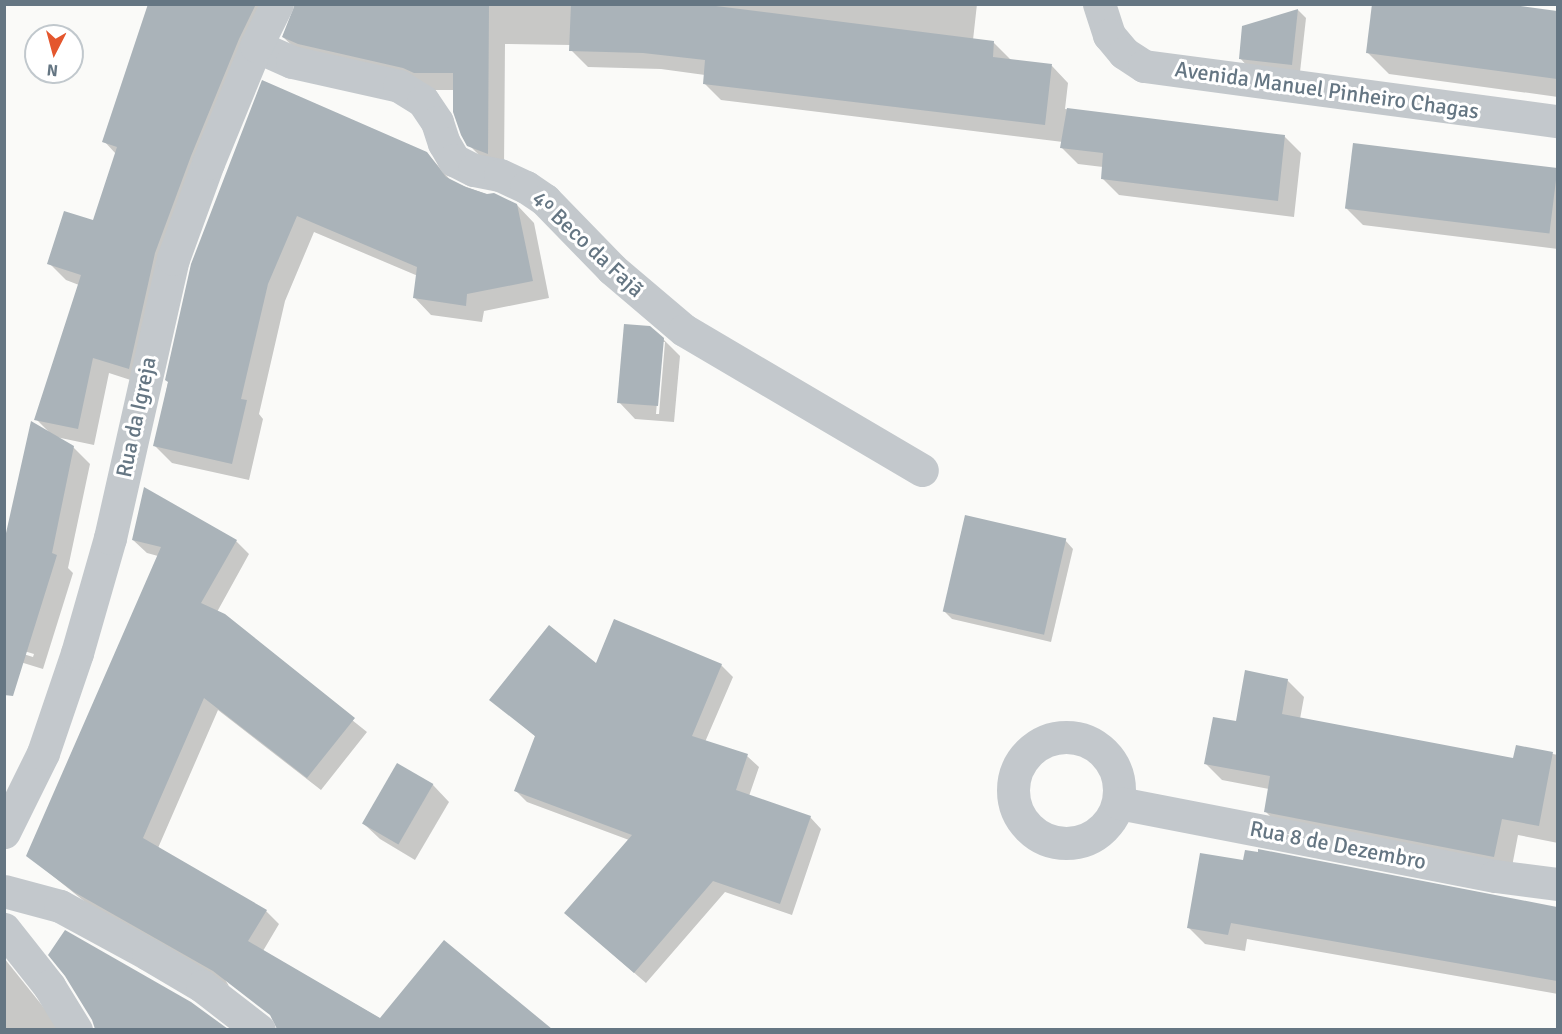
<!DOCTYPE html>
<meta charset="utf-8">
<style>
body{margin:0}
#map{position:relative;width:1562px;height:1034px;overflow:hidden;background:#fafaf8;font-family:Signika,sans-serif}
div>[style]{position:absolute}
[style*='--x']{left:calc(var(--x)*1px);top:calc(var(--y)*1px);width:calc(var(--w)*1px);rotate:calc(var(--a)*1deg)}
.shadow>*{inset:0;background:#0003}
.building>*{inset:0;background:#aab3b9;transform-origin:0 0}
.minor>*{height:33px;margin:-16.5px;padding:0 16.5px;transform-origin:16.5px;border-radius:16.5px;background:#c3c8cc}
.minor>.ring{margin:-16.5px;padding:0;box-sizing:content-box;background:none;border:33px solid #c3c8cc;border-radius:50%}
.tertiary>*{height:33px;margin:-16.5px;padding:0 16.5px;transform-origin:16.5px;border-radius:16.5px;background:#c3c8cc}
span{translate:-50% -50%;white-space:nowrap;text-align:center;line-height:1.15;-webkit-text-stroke:6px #fff;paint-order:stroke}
.street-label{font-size:22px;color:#657683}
.frame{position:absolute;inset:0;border:6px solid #657683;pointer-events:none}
.north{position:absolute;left:24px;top:24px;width:60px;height:60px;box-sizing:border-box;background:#fff;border:2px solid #c1c8cd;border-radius:50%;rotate:186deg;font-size:16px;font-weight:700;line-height:24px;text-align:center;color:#657683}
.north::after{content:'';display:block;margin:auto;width:21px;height:27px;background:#e4572e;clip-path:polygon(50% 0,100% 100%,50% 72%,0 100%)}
</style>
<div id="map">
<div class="shadow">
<div style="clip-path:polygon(151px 4px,285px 4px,255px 56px,146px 385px,109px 373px,94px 445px,56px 437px,73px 447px,90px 464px,68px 568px,73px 573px,43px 669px,4px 657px,4px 648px,33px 657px,34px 654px,4px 645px,49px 432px,36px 419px,79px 285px,66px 280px,49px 263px,94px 222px,116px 154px,104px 141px)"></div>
<div style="clip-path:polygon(297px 4px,977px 4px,973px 40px,994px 43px,1011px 60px,1052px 66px,1068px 83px,1065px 109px,1284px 136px,1301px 153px,1294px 217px,1119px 195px,1102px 178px,1103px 167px,1078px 164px,1062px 148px,1063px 142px,721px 100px,704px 83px,705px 75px,661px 69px,588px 67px,571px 50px,571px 45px,505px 44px,504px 169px,486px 162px,469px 145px,455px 90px,432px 90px,300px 53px,283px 37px)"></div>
<div style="clip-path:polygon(1487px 4px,1558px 14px,1558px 97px,1389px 74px,1367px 52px)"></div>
<div style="clip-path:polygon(1298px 10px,1306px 18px,1300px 72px,1248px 67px,1240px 58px,1244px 27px)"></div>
<div style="clip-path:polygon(1355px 145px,1558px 170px,1558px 249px,1363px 225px,1346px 208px)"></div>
<div style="clip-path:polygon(427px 153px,452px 182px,517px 205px,534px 223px,549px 298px,484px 311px,482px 322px,431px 315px,414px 297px,418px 276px,314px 232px,285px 301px,259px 414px,263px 419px,249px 480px,172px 463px,155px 446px,192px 265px)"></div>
<div style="clip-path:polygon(evenodd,663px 339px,680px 356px,674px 422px,635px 419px,619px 402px,663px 339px,662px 342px,665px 342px,659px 414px,656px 414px,662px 342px)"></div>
<div style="clip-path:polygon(133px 540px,236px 541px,249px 554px,217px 612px,367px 732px,321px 790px,218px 710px,158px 848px,266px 911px,279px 924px,263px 951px,381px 1019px,445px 943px,550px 1030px,299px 1030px,211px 957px,229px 986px,89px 905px,28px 856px,158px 556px,147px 553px)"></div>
<div style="clip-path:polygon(1065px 540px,1073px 549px,1051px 642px,952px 619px,944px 611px)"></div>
<div style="clip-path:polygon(596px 665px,721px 665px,733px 677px,705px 742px,747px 756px,759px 767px,749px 796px,810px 817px,821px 829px,792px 915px,725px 892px,646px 983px,578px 924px,629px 840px,527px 802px,516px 791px,536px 737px,491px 699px)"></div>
<div style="clip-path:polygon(1287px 680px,1304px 697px,1300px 719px,1514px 759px,1517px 747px,1558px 755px,1558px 843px,1518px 835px,1511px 872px,1282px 828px,1266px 812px,1269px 789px,1222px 780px,1206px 764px,1237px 723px)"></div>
<div style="clip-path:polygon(397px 765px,433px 785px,449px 802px,415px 860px,380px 839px,363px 823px)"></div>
<div style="clip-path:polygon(1487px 897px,1558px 909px,1558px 994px,1247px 939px,1245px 951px,1205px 944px,1188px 927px)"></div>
<div style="clip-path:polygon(4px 958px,49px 1014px,59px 1030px,4px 1030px)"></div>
</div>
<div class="building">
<div style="clip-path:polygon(148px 4px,256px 4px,239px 39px,191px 156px,155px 253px,129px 369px,93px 358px,78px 429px,34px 420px,81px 275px,47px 264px,64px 211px,93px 220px,117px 147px,102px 142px)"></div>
<div style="clip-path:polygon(295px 4px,489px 4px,488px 154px,467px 146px,461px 135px,453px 112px,453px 73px,414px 73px,403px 68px,298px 44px,282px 37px)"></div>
<div style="clip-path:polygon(571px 4px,700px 4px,994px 41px,993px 57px,1052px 64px,1045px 125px,703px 84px,705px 60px,643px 53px,569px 51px)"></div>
<div style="clip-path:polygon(1372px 4px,1506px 4px,1557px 11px,1557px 79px,1366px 53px)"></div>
<div style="clip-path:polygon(1298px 9px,1292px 65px,1239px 59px,1242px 26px)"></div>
<div style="clip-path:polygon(262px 80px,427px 152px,446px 177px,466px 187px,487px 194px,494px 193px,517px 204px,533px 281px,467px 294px,466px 306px,413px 298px,417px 267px,297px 216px,268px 284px,241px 399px,247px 400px,232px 464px,153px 446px,168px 382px,165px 380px,191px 264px)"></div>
<div style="clip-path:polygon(1067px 108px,1285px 135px,1278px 201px,1101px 179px,1103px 153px,1060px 148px)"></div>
<div style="left:1353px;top:143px;width:206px;height:66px;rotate:7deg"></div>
<div style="clip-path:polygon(624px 324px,650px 326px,664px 338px,658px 406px,617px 403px)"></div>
<div style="clip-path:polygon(31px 421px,74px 446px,52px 553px,57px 555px,13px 696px,4px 695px,4px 542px)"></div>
<div style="clip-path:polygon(144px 487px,237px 540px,201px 603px,225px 614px,355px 718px,307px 778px,204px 698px,143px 838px,267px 910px,248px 941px,380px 1018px,444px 940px,552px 1029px,277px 1029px,270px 1015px,213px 971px,74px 892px,26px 856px,161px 547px,132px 540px)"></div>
<div style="left:965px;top:515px;width:104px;height:99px;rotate:13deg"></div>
<div style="clip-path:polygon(614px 619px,722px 664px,692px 736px,748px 754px,736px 790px,811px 816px,780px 904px,713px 881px,634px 973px,564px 913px,632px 835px,514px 791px,535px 736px,489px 700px,549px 625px,596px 663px)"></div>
<div style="clip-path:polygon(1245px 670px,1288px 679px,1282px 714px,1513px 758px,1516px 745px,1553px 752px,1539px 826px,1502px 819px,1494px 857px,1264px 812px,1270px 776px,1204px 764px,1213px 717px,1236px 721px)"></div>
<div style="left:397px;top:763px;width:42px;height:70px;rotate:30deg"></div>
<div style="clip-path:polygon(1258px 849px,1557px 907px,1557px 981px,1231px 923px,1228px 935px,1187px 928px,1200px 853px,1243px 860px,1245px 850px,1258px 852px)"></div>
<div style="clip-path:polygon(65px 930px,191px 1002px,228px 1029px,95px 1029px,92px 1020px,65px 976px,48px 955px)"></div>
</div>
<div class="minor">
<div style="--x:1099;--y:4;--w:33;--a:72"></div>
<div style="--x:1109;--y:35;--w:23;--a:50"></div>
<div style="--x:1124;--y:53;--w:24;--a:33"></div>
<div style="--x:1144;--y:66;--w:418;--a:7.6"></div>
<div style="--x:256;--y:46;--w:39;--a:24"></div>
<div style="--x:292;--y:62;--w:110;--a:12.6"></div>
<div style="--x:399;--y:86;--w:28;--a:32"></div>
<div style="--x:423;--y:101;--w:25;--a:56"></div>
<div style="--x:437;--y:122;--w:22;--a:72"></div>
<div style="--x:444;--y:143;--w:20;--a:60"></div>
<div style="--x:454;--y:160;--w:22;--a:27"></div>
<div style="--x:474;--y:170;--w:26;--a:11"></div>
<div style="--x:500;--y:175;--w:29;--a:25"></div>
<div style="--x:526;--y:187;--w:23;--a:34"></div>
<div style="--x:545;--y:200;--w:96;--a:45.8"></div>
<div style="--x:612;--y:269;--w:94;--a:40.3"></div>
<div style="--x:684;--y:330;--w:276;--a:30.5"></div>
<div class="ring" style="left:1013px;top:737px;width:73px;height:73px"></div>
<div style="--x:1119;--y:803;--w:383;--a:11"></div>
<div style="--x:1495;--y:876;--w:64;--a:7.2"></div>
<div style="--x:4;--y:891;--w:58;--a:15"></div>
<div style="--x:60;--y:906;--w:100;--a:28.6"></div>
<div style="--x:148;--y:954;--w:63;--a:30.7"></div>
<div style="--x:202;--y:986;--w:72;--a:37.7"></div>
<div style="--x:4;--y:929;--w:73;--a:51.7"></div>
<div style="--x:49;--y:986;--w:52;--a:58.5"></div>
</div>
<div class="tertiary">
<div style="--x:4;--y:832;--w:88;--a:-63.7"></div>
<div style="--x:43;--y:753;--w:106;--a:-71.2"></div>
<div style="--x:77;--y:653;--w:120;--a:-74"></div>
<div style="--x:110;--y:538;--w:286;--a:-77.3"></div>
<div style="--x:173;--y:259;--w:102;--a:-70"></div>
<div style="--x:208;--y:163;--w:126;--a:-67.7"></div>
<div style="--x:256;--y:46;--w:47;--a:-63.4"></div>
</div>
<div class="street-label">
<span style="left:1327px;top:90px;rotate:8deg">Avenida Manuel Pinheiro Chagas</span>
<span style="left:588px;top:244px;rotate:43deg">4º Beco da Fajã</span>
<span style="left:136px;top:417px;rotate:-78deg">Rua da Igreja</span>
<span style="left:1338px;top:845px;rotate:11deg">Rua 8 de Dezembro</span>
</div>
<div class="frame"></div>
<div class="north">N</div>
</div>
